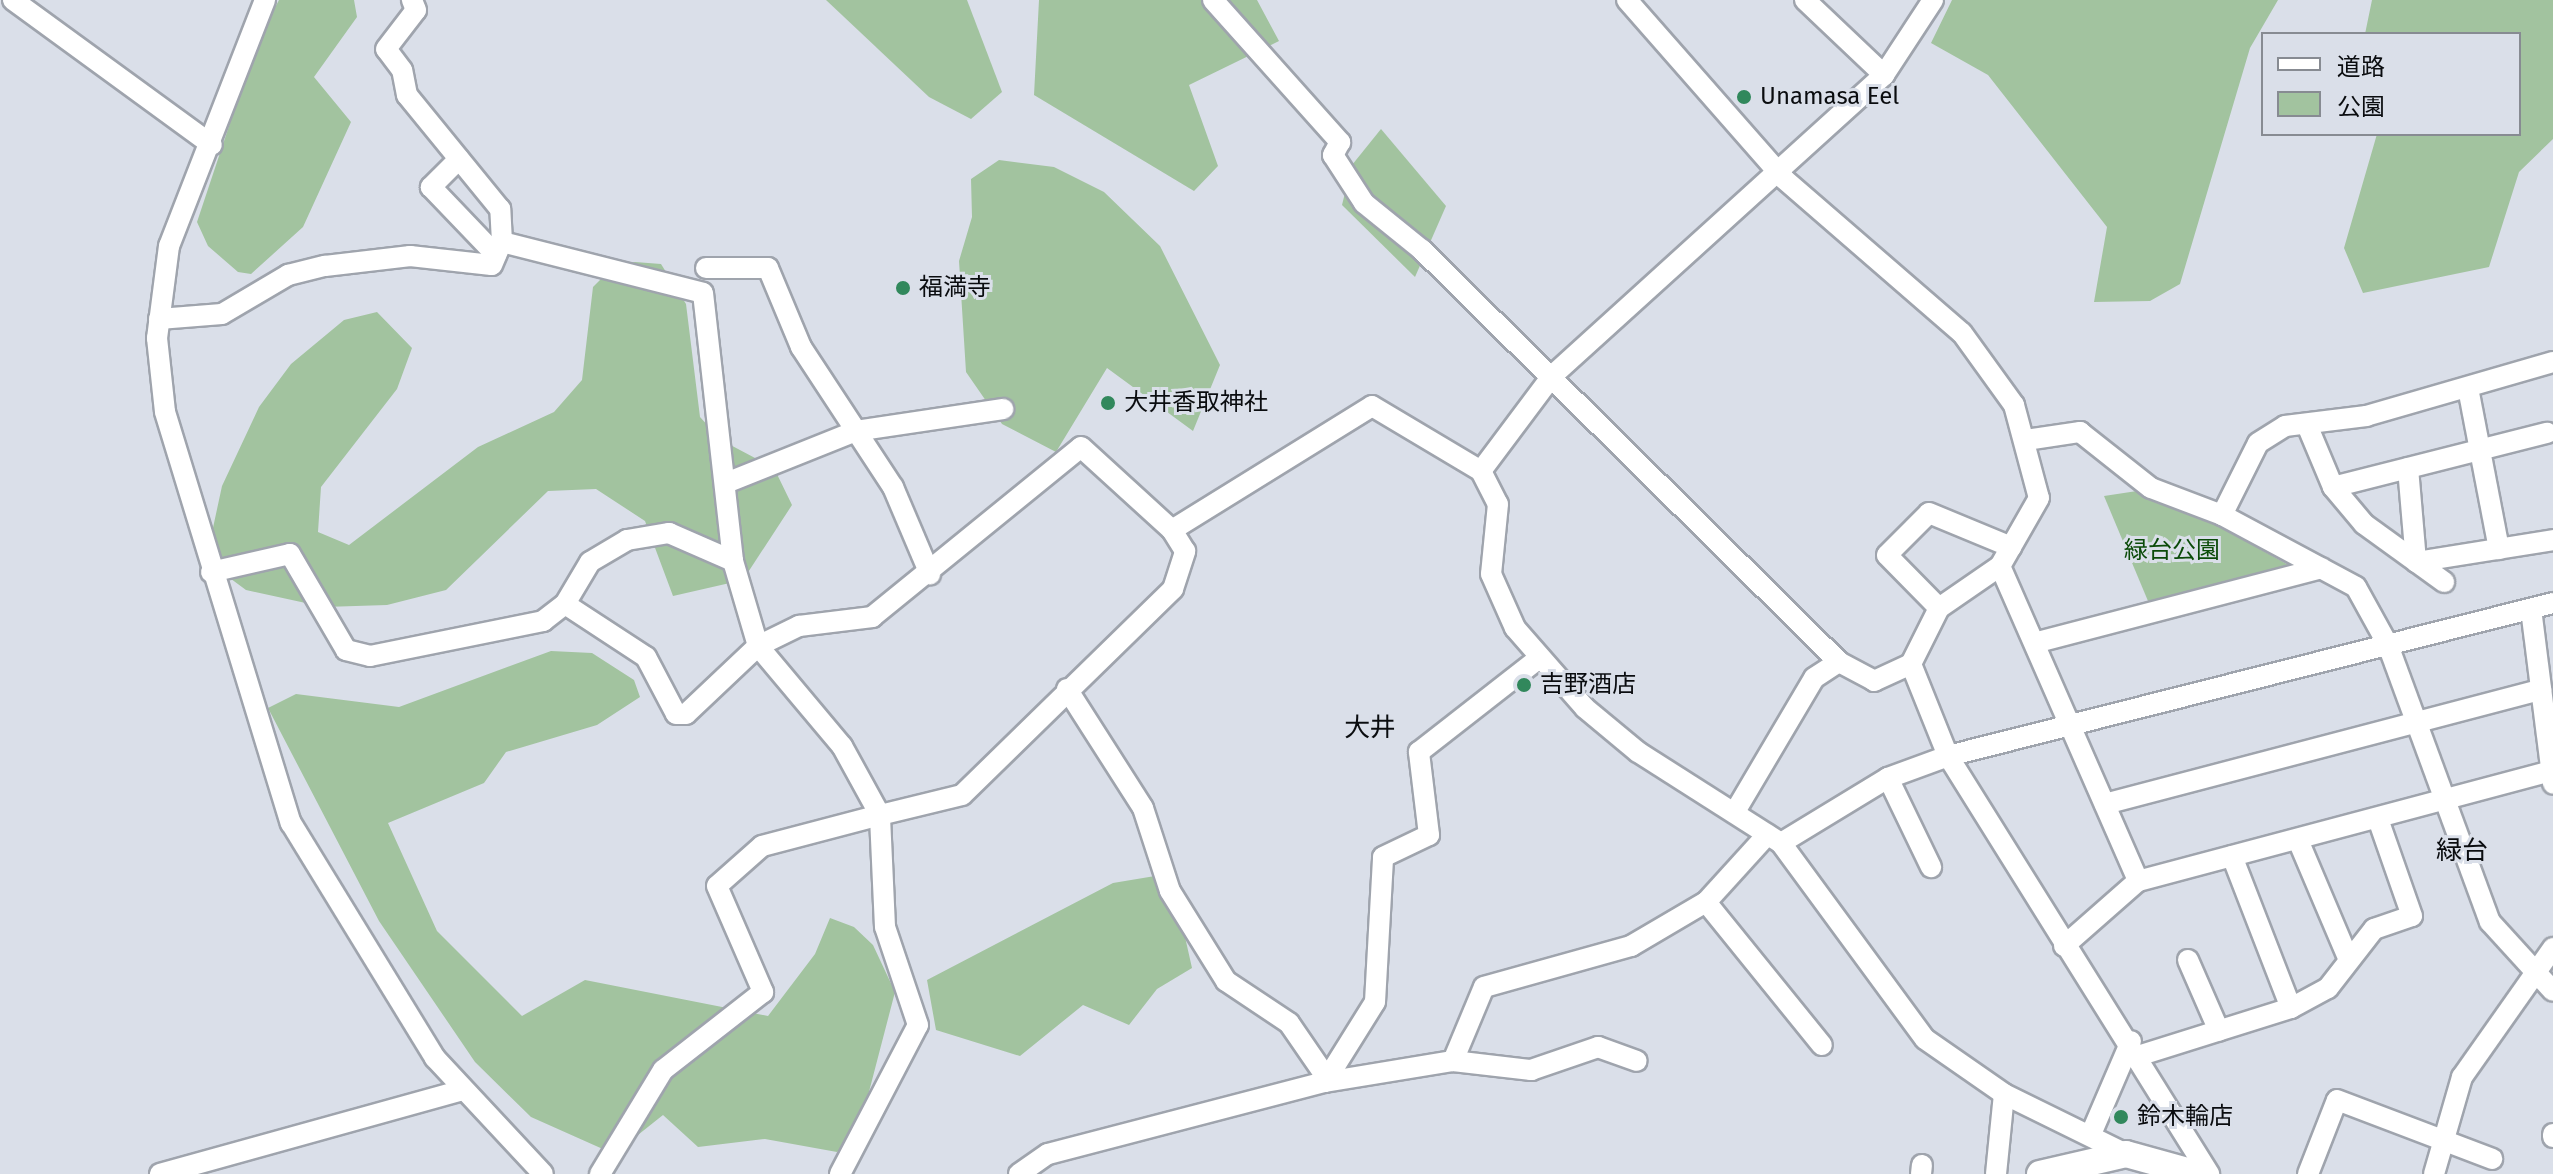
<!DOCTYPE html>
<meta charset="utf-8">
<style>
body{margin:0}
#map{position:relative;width:2553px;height:1174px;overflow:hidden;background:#dadfe9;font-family:"Fira Sans","Noto Sans JP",sans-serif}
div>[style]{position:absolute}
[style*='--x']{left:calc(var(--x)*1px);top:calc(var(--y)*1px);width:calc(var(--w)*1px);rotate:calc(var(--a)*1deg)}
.green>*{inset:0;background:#a2c39f}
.roads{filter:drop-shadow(2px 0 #9fa4ad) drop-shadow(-2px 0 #9fa4ad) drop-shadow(0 2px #9fa4ad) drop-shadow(0 -2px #9fa4ad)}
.minor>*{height:20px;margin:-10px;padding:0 10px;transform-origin:10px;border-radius:10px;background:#fff}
.major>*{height:26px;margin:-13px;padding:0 13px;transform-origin:13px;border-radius:13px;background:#fff}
.dots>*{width:22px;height:22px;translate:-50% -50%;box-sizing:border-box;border:4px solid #dadfe9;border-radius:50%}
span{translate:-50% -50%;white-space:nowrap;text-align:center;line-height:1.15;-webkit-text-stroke:6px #dadfe9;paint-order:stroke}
.poi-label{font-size:24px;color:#0a0c0f}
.left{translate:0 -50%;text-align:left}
.park-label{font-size:24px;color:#0b4b09}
.neighbourhood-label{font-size:26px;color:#0a0c0f}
.legend{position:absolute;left:2261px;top:32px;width:260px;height:104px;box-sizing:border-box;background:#dadfe9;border:2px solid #878b92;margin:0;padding:10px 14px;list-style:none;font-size:24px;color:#0a0c0f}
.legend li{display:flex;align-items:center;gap:16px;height:40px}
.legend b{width:40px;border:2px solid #878b92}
</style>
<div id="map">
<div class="green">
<div style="clip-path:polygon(279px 0,354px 0,357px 17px,314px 77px,351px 122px,303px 227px,251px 274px,238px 272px,208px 246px,197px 222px,257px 42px)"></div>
<div style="clip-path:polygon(826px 0,967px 0,1002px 92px,971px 119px,929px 97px)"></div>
<div style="clip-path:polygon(1039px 0,1257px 0,1279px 41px,1189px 85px,1218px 166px,1194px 191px,1034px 95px)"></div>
<div style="clip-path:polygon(1952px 0,2278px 0,2250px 48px,2180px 284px,2150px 301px,2094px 302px,2107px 227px,1988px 75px,1931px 43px)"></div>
<div style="clip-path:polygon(2372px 0,2553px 0,2553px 139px,2519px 172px,2489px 267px,2363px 293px,2344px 248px,2377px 134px,2519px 134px,2519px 34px,2365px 34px)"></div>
<div style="clip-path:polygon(1381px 129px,1446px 206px,1415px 277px,1342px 205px,1352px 165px)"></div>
<div style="clip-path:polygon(999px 160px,1054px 167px,1104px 192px,1160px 246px,1220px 365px,1193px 431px,1107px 368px,1056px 452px,1002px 424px,966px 372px,959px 261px,972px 217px,971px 179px)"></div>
<div style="clip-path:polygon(635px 262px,661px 264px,686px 304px,700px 417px,721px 440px,774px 468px,792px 505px,743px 580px,673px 596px,645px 521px,596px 489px,548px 491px,446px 590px,387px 605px,324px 607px,246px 590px,223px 573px,208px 551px,222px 486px,259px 407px,291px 364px,344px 320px,377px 312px,412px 348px,397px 389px,321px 487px,318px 532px,349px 545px,478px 447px,554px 412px,582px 380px,593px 287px,614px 266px)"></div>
<div style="clip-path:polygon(2137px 491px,2215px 524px,2292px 567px,2148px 601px,2104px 496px)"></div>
<div style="clip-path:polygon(551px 651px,592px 653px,634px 680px,640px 697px,597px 725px,506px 752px,484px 783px,388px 823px,437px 931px,522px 1016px,585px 980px,768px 1016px,815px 954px,830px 918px,854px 927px,873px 945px,895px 992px,858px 1134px,837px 1152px,765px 1139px,698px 1147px,663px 1115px,614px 1154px,531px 1117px,475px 1062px,379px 921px,268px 708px,296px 694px,399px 707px)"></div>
<div style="clip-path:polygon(1155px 876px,1183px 928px,1192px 968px,1157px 989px,1129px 1025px,1083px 1005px,1020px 1056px,936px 1030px,927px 980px,1113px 883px)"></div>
</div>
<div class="roads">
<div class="minor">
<div style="--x:13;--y:0;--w:246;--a:36.1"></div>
<div style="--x:265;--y:0;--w:264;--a:111.3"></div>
<div style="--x:169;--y:246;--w:93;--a:97.4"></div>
<div style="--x:157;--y:338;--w:74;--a:83.8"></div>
<div style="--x:165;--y:412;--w:430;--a:73"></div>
<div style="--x:291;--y:823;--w:276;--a:58.5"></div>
<div style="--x:435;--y:1058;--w:158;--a:47"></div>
<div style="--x:1213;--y:0;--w:191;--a:48.2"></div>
<div style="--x:1340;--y:142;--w:15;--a:118"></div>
<div style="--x:1333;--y:155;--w:57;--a:57.1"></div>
<div style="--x:1364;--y:203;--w:75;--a:39"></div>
<div style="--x:1422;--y:250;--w:586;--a:44.65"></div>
<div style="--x:1627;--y:0;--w:238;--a:48.7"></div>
<div style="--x:1784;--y:179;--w:235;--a:40.9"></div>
<div style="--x:1962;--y:333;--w:89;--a:54.2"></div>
<div style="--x:2014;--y:405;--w:96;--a:75"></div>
<div style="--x:2039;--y:498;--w:78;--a:119.8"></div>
<div style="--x:2000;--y:566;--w:74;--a:145.5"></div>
<div style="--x:1939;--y:608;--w:63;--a:116.6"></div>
<div style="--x:1911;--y:664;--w:99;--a:68.1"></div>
<div style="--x:1948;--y:756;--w:493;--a:58"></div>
<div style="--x:1805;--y:0;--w:109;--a:43.5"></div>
<div style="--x:1933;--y:0;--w:90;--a:123.2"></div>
<div style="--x:1884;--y:75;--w:448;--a:137.8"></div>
<div style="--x:1552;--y:376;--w:119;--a:126.8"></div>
<div style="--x:1481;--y:471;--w:37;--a:63"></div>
<div style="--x:1498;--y:504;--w:70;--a:95.7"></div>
<div style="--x:1491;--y:574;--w:59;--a:66"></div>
<div style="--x:1515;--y:628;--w:106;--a:48.8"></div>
<div style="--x:1585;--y:708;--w:69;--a:39.7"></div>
<div style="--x:1638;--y:752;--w:169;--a:32.5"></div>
<div style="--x:1781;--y:843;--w:243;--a:53.7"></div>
<div style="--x:1925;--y:1039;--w:96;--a:34.8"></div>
<div style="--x:2004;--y:1094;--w:136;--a:26.2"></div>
<div style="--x:459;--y:159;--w:40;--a:135"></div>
<div style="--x:431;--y:187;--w:94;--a:46.3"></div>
<div style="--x:502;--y:242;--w:207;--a:14.2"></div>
<div style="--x:703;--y:293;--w:270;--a:83.6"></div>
<div style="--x:733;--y:561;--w:89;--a:73.6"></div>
<div style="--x:758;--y:646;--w:131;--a:50"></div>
<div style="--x:842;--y:746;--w:79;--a:61.2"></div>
<div style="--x:880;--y:815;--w:122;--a:165.3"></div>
<div style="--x:762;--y:846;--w:60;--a:138.4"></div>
<div style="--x:717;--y:886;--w:116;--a:66.5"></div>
<div style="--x:763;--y:992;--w:127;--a:142"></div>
<div style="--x:663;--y:1070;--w:122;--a:121.2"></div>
<div style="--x:706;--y:268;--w:62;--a:0"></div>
<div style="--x:768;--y:268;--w:86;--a:67.3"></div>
<div style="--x:801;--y:347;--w:168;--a:56.7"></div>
<div style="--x:893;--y:487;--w:95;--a:67"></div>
<div style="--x:159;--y:319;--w:63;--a:-4.5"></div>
<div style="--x:222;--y:314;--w:77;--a:-30.6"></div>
<div style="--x:288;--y:275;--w:38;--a:-14"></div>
<div style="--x:325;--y:266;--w:86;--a:-6.7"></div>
<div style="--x:410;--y:256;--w:82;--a:6.3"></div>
<div style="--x:492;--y:265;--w:25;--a:-67"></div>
<div style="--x:502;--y:242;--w:33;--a:-93"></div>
<div style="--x:500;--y:209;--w:147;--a:-129.2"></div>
<div style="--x:407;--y:95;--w:25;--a:-101"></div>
<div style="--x:402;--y:70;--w:26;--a:-127"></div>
<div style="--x:386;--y:49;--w:49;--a:-52.4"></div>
<div style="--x:416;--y:10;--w:11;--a:-112"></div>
<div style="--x:2468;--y:388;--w:164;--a:79.1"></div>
<div style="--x:2307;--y:425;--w:67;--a:67.2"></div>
<div style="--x:2333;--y:487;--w:48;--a:50"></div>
<div style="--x:2364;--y:524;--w:99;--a:35.9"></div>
<div style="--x:2026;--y:440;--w:55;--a:-8.4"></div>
<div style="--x:2080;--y:432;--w:90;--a:38.3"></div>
<div style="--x:2151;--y:488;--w:76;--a:20.8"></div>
<div style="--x:2222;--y:515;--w:152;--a:28.2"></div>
<div style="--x:2356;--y:587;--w:66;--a:61.1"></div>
<div style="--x:2388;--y:645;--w:295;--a:69.8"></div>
<div style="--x:2490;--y:922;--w:93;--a:47.6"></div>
<div style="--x:2408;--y:468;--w:94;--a:85.1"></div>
<div style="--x:2416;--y:562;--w:139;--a:-9.1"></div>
<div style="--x:726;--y:483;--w:140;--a:-21.8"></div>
<div style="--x:856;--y:431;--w:149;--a:-8.5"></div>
<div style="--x:2333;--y:487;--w:221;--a:-14.2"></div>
<div style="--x:2222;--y:515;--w:80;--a:-63.4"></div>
<div style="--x:2258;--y:443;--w:32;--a:-32"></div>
<div style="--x:2285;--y:426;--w:82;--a:-7"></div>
<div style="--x:2366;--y:416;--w:195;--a:-16.1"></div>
<div style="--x:2000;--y:566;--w:344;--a:66.3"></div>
<div style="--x:211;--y:572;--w:81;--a:-12.8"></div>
<div style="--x:290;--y:554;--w:111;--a:59.7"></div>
<div style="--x:346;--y:650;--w:25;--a:14"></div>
<div style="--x:370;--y:656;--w:177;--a:-11.4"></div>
<div style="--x:543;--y:621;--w:28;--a:-38"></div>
<div style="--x:565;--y:604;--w:49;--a:-59.2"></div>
<div style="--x:590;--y:562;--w:43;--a:-30.7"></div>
<div style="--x:627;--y:540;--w:43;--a:-9.5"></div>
<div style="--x:669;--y:533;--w:70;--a:23.6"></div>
<div style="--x:565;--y:604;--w:97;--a:33.2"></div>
<div style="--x:646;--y:657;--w:64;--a:62.2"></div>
<div style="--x:676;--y:714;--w:10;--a:0"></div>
<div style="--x:686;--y:714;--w:99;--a:-43.4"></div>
<div style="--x:758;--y:646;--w:46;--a:-26"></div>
<div style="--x:799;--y:626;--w:74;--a:-7"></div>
<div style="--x:872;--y:617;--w:269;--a:-39.1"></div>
<div style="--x:1081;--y:447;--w:123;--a:42.4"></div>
<div style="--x:1172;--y:530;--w:235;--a:-31.8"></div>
<div style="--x:1372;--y:406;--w:127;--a:30.8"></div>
<div style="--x:1939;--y:608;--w:74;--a:-134.5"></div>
<div style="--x:1887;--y:555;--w:59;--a:-45"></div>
<div style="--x:1929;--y:513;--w:89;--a:22.5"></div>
<div style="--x:2531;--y:609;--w:176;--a:82.8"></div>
<div style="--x:2038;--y:642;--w:293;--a:-14.6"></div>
<div style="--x:1067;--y:689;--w:141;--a:57.4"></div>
<div style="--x:1143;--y:808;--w:87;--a:72"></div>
<div style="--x:1170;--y:891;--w:106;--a:58.1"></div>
<div style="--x:1226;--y:981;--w:76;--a:33.7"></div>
<div style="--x:1289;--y:1023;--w:62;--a:55.5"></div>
<div style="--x:1888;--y:778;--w:99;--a:64.2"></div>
<div style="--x:2105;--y:804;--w:451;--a:-14.7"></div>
<div style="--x:1736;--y:810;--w:153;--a:-59.4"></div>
<div style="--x:1814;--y:678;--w:30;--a:-33"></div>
<div style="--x:1839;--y:662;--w:40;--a:28"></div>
<div style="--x:1874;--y:681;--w:41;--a:-24.7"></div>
<div style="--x:2298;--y:840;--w:130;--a:67"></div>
<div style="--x:1781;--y:843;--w:125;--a:-31.3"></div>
<div style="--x:1888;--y:778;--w:64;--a:-20.1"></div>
<div style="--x:1948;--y:756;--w:624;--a:-14.19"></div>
<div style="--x:2232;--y:856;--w:163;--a:68.8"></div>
<div style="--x:1706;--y:902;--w:184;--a:51"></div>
<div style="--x:2064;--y:946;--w:98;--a:-41.3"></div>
<div style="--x:2138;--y:881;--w:427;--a:-14.9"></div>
<div style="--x:2188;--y:960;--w:77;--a:66.4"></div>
<div style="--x:2141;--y:1055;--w:157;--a:-17.4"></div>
<div style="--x:2291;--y:1008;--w:42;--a:-28.4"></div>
<div style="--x:2328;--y:988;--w:75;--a:-52.1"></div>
<div style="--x:2374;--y:929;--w:40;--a:-18.9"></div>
<div style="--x:2412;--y:916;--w:103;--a:-109.3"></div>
<div style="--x:1453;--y:1061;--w:79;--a:6.6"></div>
<div style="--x:1531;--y:1070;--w:71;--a:-18.9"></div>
<div style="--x:1598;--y:1047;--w:41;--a:19.7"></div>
<div style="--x:1325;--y:1082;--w:130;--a:-9.3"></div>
<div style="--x:1453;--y:1061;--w:80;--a:-67.3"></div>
<div style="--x:1484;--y:987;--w:153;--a:-15.6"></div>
<div style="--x:1631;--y:946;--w:87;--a:-30.4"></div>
<div style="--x:1706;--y:902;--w:91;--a:-47.7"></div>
<div style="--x:2091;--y:1134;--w:101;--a:-66.7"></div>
<div style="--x:2553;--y:1134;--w:3;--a:90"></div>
<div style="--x:160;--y:1174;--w:311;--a:-15.5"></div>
<div style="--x:840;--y:1174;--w:168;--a:-62.4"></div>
<div style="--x:918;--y:1025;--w:103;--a:-108.6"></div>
<div style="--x:885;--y:927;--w:112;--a:-92.6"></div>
<div style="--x:880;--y:815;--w:84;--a:-13.7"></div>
<div style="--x:962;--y:795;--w:295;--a:-44.3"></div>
<div style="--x:1173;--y:589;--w:40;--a:-72"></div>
<div style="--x:1185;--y:551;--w:25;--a:-122"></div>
<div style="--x:1019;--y:1174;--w:35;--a:-35"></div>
<div style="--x:1048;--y:1154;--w:286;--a:-14.6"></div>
<div style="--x:1325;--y:1082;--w:94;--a:-58"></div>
<div style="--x:1375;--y:1002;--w:145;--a:-86.8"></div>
<div style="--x:1383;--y:857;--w:51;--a:-25.6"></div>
<div style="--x:1429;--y:835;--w:84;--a:-96.9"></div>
<div style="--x:1419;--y:752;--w:151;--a:-38"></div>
<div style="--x:1921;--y:1174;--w:9;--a:-84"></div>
<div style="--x:1996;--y:1174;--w:80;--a:-84.3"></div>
<div style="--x:2308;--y:1174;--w:79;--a:-68.6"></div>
<div style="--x:2337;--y:1100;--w:166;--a:20.8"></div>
<div style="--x:2434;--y:1174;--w:101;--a:-73.9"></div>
<div style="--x:2462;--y:1077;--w:158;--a:-54.8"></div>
</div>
<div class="major">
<div style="--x:2040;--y:1174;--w:88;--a:-13.1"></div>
<div style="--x:2126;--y:1154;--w:75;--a:15.5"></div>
</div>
</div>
<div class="dots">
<div style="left:1744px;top:97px;background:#31885c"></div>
<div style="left:903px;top:288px;background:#31885c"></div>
<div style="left:1108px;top:403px;background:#31885c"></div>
<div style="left:1524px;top:685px;background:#31885c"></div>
<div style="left:2121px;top:1117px;background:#31885c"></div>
</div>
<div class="poi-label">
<span class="left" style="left:1760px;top:97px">Unamasa Eel</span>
<span class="left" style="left:919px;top:288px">福満寺</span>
<span class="left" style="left:1124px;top:403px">大井香取神社</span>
<span class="left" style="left:1540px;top:685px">吉野酒店</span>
<span class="left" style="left:2137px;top:1117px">鈴木輪店</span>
</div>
<div class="park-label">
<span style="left:2172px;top:551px">緑台公園</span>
</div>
<div class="neighbourhood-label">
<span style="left:1370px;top:728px">大井</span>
<span style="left:2462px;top:851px">緑台</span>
</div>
<ul class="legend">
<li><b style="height:10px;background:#fff"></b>道路</li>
<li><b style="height:22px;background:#a2c39f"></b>公園</li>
</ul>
</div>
